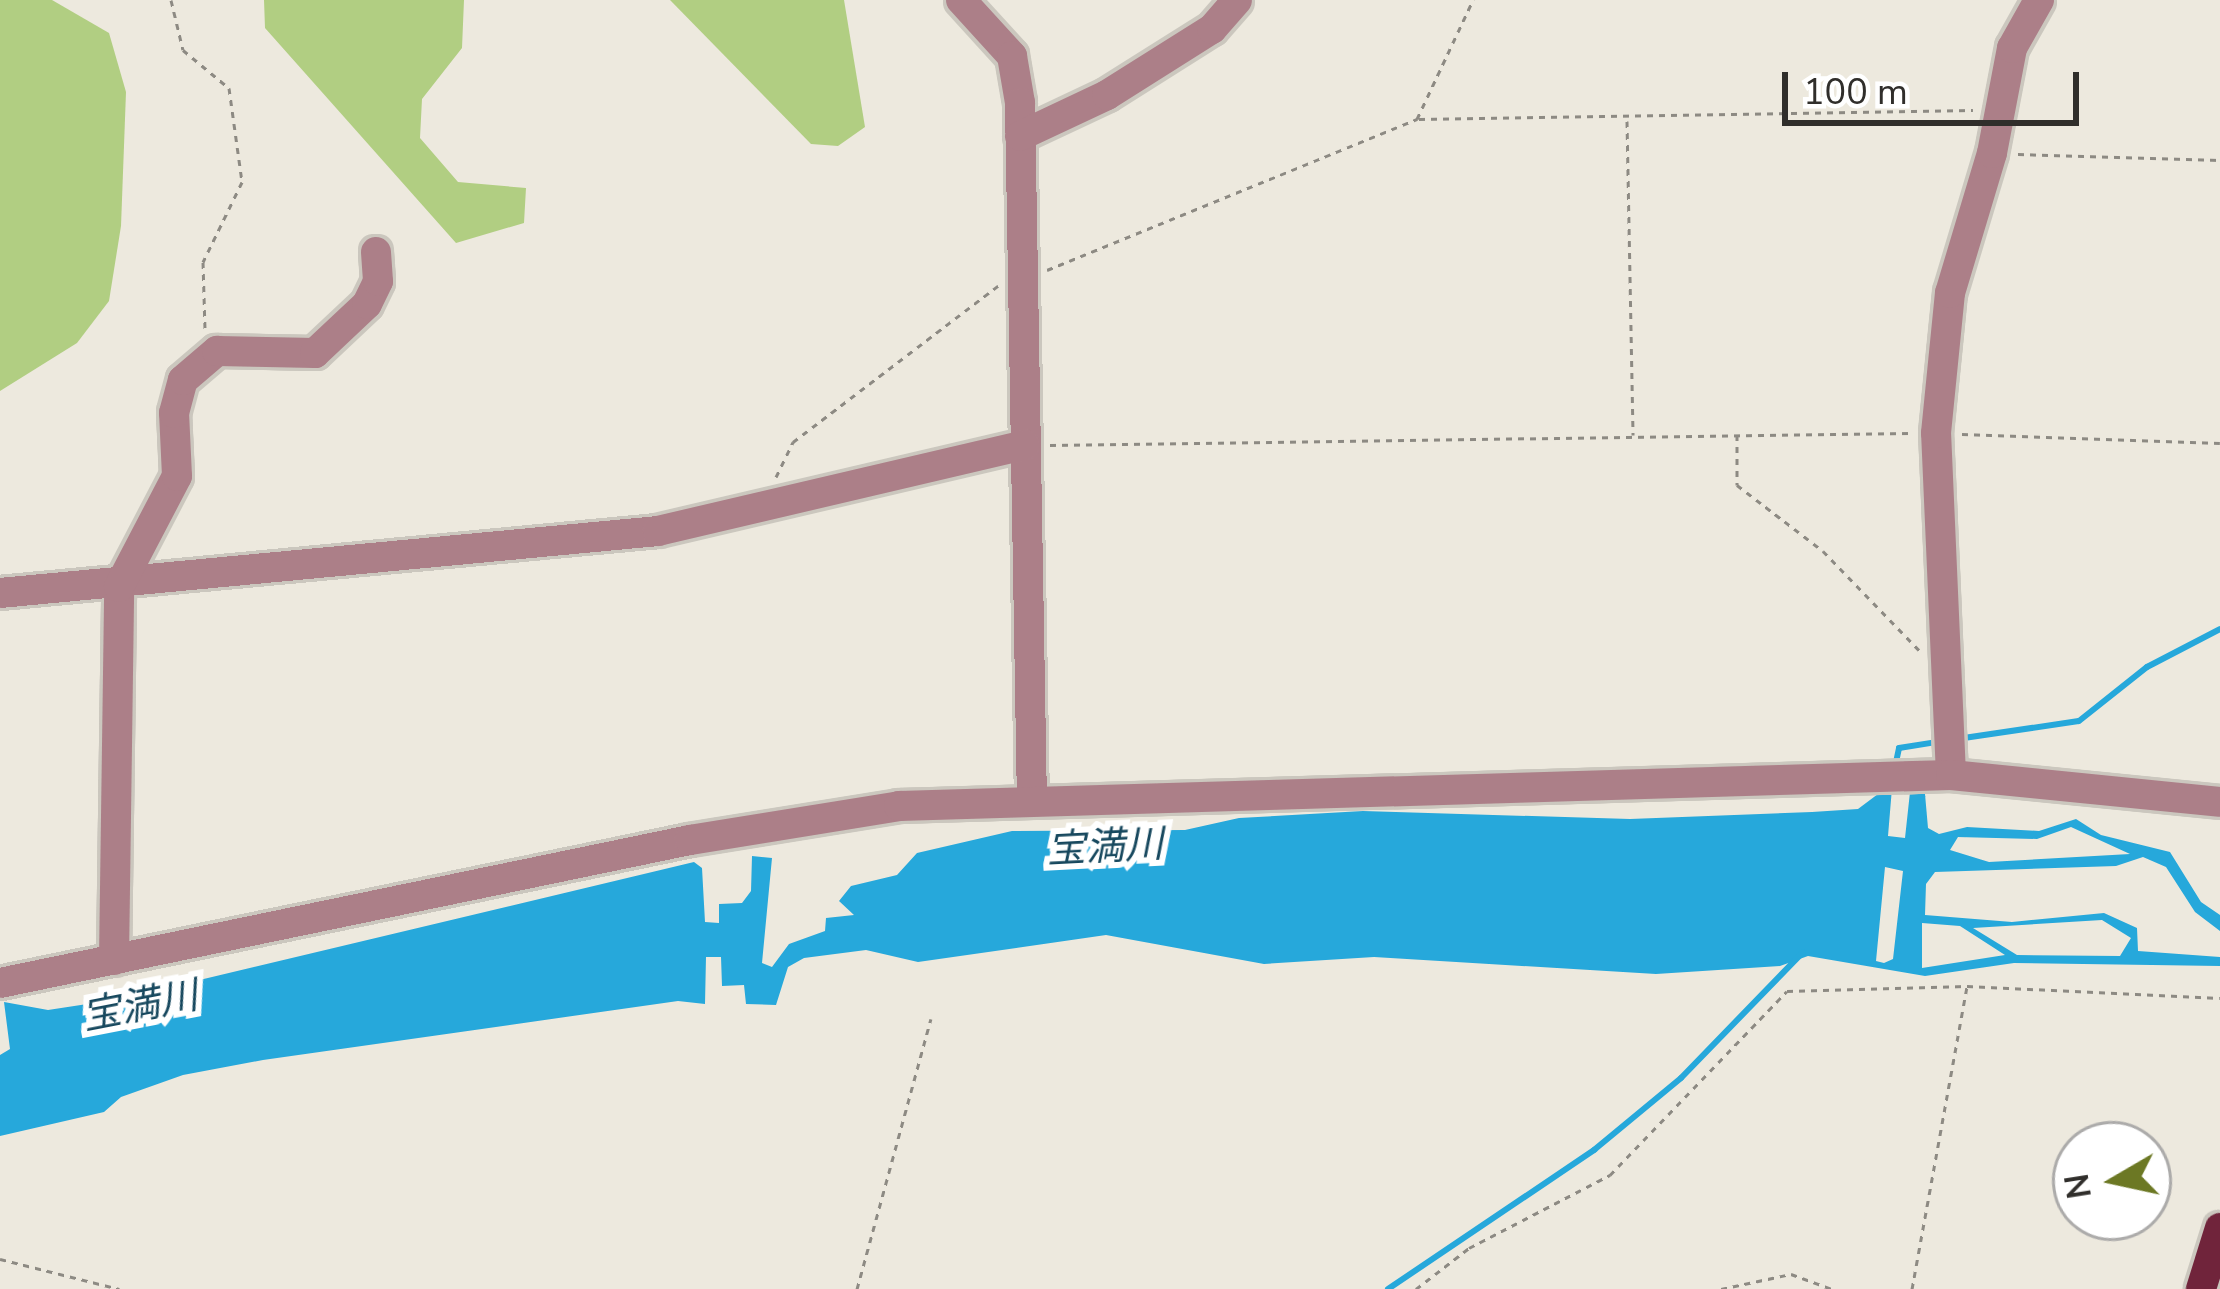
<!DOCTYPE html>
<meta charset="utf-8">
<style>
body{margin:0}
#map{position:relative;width:2220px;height:1289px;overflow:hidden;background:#ede9de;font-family:"Nunito Sans","Noto Sans JP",sans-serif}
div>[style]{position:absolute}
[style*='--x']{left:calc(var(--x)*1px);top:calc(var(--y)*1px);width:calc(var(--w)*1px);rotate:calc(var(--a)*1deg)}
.green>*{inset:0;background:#b1ce82}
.water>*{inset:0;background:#26a8db}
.stream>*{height:6px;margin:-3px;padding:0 3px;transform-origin:3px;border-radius:3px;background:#26a8db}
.path>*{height:3px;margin-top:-1.5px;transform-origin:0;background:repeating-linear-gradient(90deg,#8d8a83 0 6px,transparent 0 12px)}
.roads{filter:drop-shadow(3px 0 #cbc7be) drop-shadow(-3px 0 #cbc7be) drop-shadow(0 3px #cbc7be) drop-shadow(0 -3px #cbc7be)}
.minor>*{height:30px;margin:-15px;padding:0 15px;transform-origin:15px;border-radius:15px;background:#ac7f88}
.major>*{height:30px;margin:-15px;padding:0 15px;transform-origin:15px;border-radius:15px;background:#70243b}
span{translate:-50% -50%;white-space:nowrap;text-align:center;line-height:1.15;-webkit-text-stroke:12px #fff;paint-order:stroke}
.water-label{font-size:39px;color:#17485e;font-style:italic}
.north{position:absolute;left:2052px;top:1121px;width:120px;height:120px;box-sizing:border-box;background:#fff;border:3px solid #acabaa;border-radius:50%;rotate:261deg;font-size:33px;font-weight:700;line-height:48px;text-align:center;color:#302e2b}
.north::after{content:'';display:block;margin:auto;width:42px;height:54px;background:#6c7824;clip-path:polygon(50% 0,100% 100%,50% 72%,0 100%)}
.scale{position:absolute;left:1782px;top:72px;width:297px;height:54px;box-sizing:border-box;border:6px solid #302e2b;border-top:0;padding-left:15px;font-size:36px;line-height:42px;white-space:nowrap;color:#302e2b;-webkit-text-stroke:9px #fff;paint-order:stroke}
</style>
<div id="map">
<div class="green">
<div style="clip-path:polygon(0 0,52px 0,109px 33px,126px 92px,121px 226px,109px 301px,77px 343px,0 391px)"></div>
<div style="clip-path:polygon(264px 0,464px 0,462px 48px,422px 99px,420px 138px,458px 182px,526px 188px,524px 223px,456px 243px,265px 28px)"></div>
<div style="clip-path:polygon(670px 0,844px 0,865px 127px,838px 146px,811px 144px)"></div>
</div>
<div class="water">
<div style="clip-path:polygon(evenodd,1886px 788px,1892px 788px,1888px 836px,1905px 838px,1910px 792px,1925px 794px,1928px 828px,1939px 834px,1967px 827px,2039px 831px,2076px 819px,2101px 835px,2170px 852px,2201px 902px,2220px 915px,2220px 931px,2195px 912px,2166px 867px,2143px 857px,2116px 866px,1935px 872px,1926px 884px,1925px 915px,2012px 922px,2104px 913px,2137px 928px,2138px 951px,2220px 957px,2220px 966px,2014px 963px,1925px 976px,1808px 956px,1780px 966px,1656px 974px,1374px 957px,1264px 964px,1106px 935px,918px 962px,866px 950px,804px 958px,788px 967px,776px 1005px,746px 1004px,744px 985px,722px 986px,721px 957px,706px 957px,705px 1004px,678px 1001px,263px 1060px,183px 1075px,121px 1097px,104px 1112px,0 1136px,0 1055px,10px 1049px,4px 1002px,48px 1010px,120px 999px,694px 862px,702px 868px,705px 922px,719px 923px,719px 904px,742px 903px,751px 891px,752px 856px,772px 858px,762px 963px,772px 967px,789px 944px,825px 931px,826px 918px,854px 915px,839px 901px,851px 886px,897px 875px,917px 853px,1012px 831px,1185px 830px,1239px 818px,1363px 811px,1630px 819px,1812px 812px,1858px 809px,1886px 788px,2071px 827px,2130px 854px,1989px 862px,1950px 850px,1958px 837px,2037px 839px,2071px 827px,1886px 788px,1885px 867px,1903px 871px,1893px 959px,1884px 963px,1876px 961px,1885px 867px,1886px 788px,2102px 920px,2131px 938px,2120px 956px,2017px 955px,1973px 928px,2102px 920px,1886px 788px,1922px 923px,1960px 926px,2005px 955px,1922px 968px,1922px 923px)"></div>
</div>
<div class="stream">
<div style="--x:1957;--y:739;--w:123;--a:-8.4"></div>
<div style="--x:2079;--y:721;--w:87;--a:-38.5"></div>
<div style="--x:2147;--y:667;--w:82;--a:-27.5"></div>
<div style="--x:1895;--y:767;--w:19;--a:-78"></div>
<div style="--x:1899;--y:748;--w:39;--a:-9"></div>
<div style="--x:1388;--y:1289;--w:249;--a:-34"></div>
<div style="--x:1594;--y:1150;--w:113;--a:-39.6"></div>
<div style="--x:1681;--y:1078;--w:175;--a:-45.9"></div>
</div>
<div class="path">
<div style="--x:171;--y:0;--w:51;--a:76.5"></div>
<div style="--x:183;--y:50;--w:60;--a:39.6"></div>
<div style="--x:229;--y:88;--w:95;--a:82.1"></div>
<div style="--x:242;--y:182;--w:89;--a:116"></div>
<div style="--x:203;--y:262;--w:67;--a:88.3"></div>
<div style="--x:1419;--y:119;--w:554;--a:-0.93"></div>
<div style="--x:1627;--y:121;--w:314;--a:88.9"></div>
<div style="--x:2018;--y:154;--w:202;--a:1.7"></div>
<div style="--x:1047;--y:270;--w:400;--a:-22.2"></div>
<div style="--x:1417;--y:119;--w:132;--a:-64.8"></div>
<div style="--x:1962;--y:434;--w:258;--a:2"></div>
<div style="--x:1737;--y:435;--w:50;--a:90"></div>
<div style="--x:1737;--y:485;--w:108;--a:37.5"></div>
<div style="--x:1823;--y:551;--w:138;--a:45.9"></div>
<div style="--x:1050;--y:445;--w:861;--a:-0.8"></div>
<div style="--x:776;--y:477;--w:39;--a:-64"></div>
<div style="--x:793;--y:442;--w:258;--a:-37.3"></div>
<div style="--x:0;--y:1259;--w:123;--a:14.1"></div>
<div style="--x:857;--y:1289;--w:280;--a:-74.7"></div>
<div style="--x:1416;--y:1289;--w:67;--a:-37.7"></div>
<div style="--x:1469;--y:1248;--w:159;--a:-27.4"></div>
<div style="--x:1610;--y:1175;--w:255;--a:-46.1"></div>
<div style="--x:1787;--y:991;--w:180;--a:-1.6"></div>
<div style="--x:1967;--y:986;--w:253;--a:2.7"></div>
<div style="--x:1721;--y:1289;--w:72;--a:-12.1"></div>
<div style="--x:1791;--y:1274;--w:44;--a:20.1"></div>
<div style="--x:1912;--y:1289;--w:308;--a:-79.7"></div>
</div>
<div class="roads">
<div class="minor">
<div style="--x:961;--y:0;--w:76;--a:47.7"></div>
<div style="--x:1012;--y:56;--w:48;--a:80.3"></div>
<div style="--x:1020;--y:103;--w:698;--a:89.02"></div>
<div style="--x:1020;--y:136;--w:96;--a:-25.2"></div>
<div style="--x:1107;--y:95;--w:124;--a:-32.2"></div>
<div style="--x:1212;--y:29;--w:38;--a:-49"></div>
<div style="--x:0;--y:593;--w:661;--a:-5.38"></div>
<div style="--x:658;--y:531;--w:377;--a:-13.2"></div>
<div style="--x:1951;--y:775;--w:342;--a:-92.5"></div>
<div style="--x:1936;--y:433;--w:141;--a:-84.3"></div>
<div style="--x:1950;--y:293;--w:146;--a:-73.3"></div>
<div style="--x:1992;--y:153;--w:107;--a:-79.2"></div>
<div style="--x:2012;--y:48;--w:55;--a:-60.6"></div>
<div style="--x:114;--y:960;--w:373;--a:-89.2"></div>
<div style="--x:119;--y:587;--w:125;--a:-62.4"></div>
<div style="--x:177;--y:476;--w:63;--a:-92.7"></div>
<div style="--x:174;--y:413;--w:34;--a:-75"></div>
<div style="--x:183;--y:380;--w:45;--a:-40.5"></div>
<div style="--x:217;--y:351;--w:98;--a:1.2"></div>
<div style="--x:315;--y:353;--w:71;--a:-43.3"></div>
<div style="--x:367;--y:304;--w:25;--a:-64"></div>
<div style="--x:378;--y:281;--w:29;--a:-94"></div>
<div style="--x:0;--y:983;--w:705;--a:-11.71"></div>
<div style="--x:690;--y:840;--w:212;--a:-9.2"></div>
<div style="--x:899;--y:806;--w:1052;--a:-1.69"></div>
<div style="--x:1951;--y:775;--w:270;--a:5.7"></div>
</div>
<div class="major">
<div style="--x:2201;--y:1289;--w:64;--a:-72.7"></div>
</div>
</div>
<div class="water-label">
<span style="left:1105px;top:848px;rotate:-3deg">宝満川</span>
<span style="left:140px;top:1007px;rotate:-11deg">宝満川</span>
</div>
<div class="north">N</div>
<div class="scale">100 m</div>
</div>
